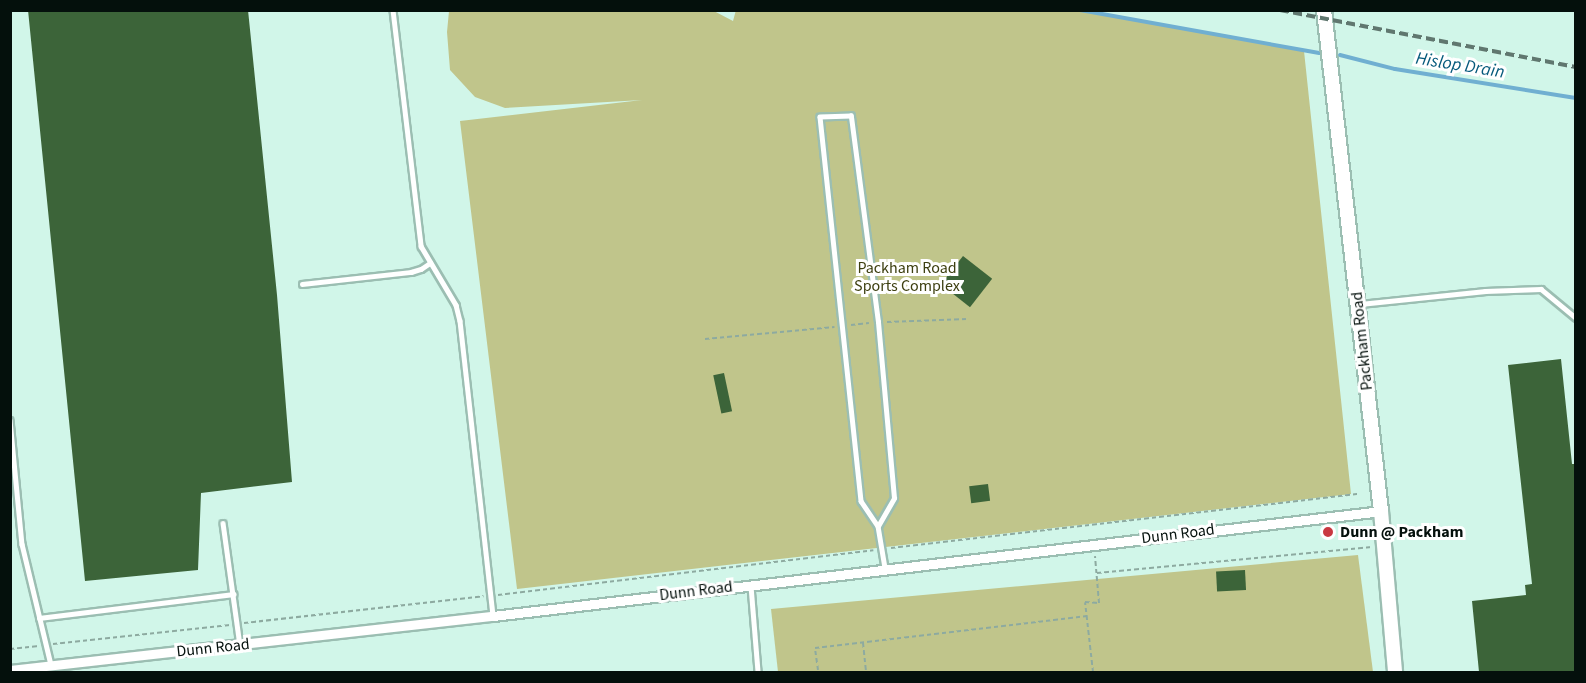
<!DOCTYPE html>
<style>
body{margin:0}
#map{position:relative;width:1586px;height:683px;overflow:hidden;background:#d1f6e9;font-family:"Source Sans 3",sans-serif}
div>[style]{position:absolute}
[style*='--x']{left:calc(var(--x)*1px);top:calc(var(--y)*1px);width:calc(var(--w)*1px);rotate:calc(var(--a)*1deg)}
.green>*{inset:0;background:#c0c58b}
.stream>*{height:4px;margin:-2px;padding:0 2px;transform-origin:2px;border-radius:2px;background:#70afd1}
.building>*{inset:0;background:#3c6439;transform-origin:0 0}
.path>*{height:2px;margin-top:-1px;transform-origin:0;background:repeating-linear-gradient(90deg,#8daaa0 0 4.5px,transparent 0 7.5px)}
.roads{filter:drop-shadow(2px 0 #9bbeb2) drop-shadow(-2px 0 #9bbeb2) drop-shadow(0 2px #9bbeb2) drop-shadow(0 -2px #9bbeb2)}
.lane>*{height:4.5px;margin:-2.25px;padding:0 2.25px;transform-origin:2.25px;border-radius:2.25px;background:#fff}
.street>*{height:9px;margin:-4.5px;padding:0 4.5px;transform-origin:4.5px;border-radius:4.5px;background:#fff}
.secondary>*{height:14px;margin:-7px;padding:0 7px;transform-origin:7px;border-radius:7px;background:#fff}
.rail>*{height:4px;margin-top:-2px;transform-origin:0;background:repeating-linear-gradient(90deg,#60776f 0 9px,transparent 0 13.5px)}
.dots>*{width:16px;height:16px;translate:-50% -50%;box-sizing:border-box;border:3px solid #fff;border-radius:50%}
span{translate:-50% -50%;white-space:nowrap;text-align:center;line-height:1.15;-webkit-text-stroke:6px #fff;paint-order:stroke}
.park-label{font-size:16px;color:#3d3f10}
.street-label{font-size:16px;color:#04100c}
.poi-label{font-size:16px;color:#04100c;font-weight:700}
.left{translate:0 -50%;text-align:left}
.water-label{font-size:18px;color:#065a7c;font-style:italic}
.frame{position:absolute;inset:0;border:12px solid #04100c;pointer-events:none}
</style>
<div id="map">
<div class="green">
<div style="clip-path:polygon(712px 10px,733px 21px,736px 10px,1093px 11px,1304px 51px,1351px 494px,517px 589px,460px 121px,642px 100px,505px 108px,475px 97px,450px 70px,447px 32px,449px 11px)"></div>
<div style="clip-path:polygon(1358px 555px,1373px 672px,778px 672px,771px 609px)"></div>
</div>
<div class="stream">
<div style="--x:1080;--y:10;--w:243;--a:10.2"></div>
<div style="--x:1340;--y:55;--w:57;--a:14.3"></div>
<div style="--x:1395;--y:69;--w:183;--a:9.1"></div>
</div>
<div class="building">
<div style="clip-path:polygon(28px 10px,248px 10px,277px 295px,292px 482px,201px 493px,198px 570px,85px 581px)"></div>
<div style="left:963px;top:256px;width:37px;height:36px;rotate:38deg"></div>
<div style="clip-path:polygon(1561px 359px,1572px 464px,1575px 464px,1575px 672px,1479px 672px,1472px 601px,1526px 595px,1525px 585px,1532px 584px,1508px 365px)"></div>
<div style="left:724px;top:373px;width:39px;height:11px;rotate:78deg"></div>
<div style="left:988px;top:484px;width:17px;height:19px;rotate:83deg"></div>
<div style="left:1245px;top:570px;width:20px;height:29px;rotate:87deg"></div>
</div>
<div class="path">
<div style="--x:887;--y:322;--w:80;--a:-2.1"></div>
<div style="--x:851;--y:325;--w:18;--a:-6"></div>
<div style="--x:705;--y:339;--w:130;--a:-5.3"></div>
<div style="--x:891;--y:548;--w:471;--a:-6.6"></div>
<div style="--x:1097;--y:573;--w:276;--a:-5.4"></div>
<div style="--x:498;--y:595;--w:378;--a:-6.8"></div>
<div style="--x:244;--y:623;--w:241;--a:-6.4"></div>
<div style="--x:863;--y:643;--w:29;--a:84"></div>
<div style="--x:53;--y:644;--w:178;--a:-6.1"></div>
<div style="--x:10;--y:649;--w:29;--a:-6"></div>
<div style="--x:818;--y:670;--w:22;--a:-98"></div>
<div style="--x:815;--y:648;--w:274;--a:-6.7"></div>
<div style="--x:1093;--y:672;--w:70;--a:-96.5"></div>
<div style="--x:1085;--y:602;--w:14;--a:4"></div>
<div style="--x:1099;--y:603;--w:47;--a:-94.9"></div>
</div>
<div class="roads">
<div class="lane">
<div style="--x:393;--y:10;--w:238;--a:83.2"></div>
<div style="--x:421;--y:246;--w:69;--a:59.3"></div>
<div style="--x:456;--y:305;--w:16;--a:76"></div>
<div style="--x:460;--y:321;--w:297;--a:83.6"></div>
<div style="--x:302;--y:284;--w:110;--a:-6.3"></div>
<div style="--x:411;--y:272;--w:10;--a:-17"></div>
<div style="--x:421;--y:269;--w:11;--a:-34"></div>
<div style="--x:1360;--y:304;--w:126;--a:-5.9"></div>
<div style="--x:1485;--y:291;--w:56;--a:-2"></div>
<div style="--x:1541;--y:289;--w:45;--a:39.6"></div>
<div style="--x:10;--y:420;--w:125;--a:84.5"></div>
<div style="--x:22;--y:544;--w:124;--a:76.5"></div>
<div style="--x:223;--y:523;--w:123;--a:82.1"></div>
<div style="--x:878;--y:526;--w:32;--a:-60"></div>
<div style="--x:894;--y:498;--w:177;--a:-95.2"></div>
<div style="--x:878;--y:322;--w:208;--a:-97.5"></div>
<div style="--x:851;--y:116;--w:31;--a:178"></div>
<div style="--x:820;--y:117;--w:386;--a:83.9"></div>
<div style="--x:861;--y:501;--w:30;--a:56"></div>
<div style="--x:878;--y:526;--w:43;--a:80.5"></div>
<div style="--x:751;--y:586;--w:86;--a:85.3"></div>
<div style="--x:39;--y:618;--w:196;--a:-7"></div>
</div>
<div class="street">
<div style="--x:10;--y:670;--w:486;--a:-6.4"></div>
<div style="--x:493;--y:616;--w:894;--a:-6.74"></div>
</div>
<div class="secondary">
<div style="--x:1324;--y:10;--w:504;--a:83.51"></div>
<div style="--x:1381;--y:511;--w:162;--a:85"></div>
</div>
</div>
<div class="rail">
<div style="--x:1280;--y:10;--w:301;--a:10.9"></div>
</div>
<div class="dots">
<div style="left:1328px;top:532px;background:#c93942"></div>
</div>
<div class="park-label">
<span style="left:907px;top:277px">Packham Road<br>Sports Complex</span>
</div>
<div class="street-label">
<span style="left:1362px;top:341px;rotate:-96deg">Packham Road</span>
<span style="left:1178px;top:534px;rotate:-7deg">Dunn Road</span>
<span style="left:696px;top:591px;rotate:-7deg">Dunn Road</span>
<span style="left:213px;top:648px;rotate:-6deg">Dunn Road</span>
</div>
<div class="poi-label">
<span class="left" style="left:1340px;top:532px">Dunn @ Packham</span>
</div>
<div class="water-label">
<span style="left:1460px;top:66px;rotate:9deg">Hislop Drain</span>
</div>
<div class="frame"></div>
</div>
